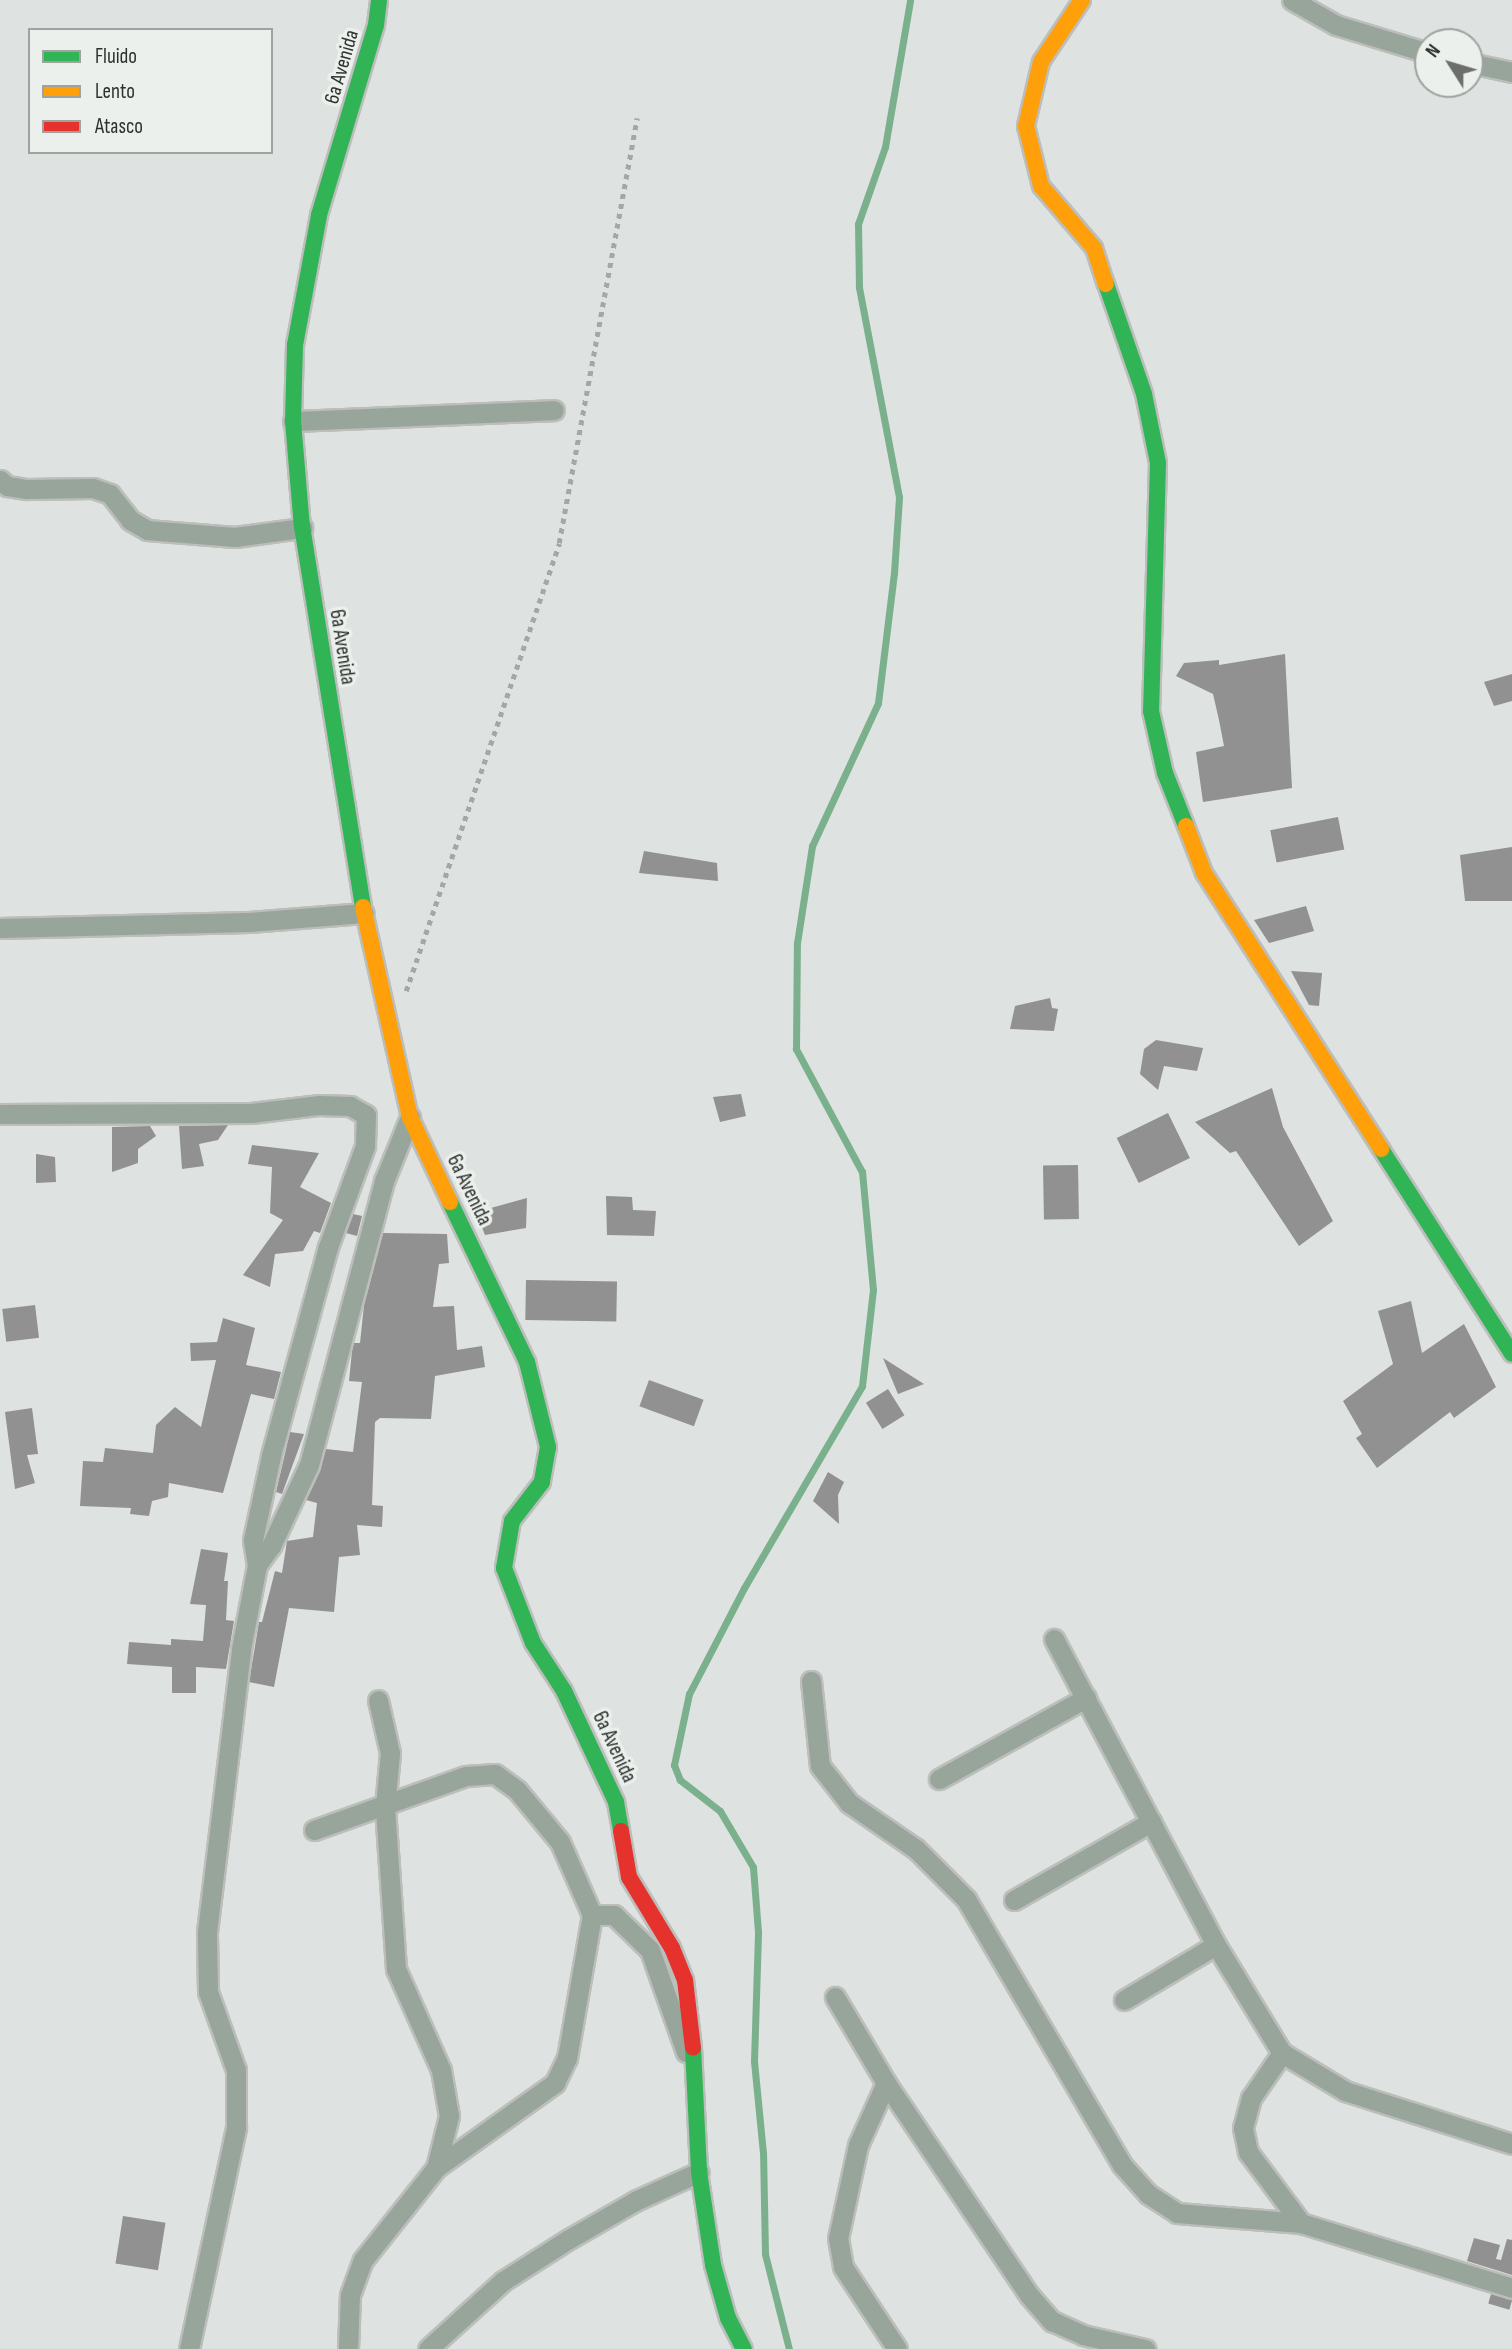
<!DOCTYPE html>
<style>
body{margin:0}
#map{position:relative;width:1512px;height:2349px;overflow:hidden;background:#dee2e0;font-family:"Sofia Sans Condensed",sans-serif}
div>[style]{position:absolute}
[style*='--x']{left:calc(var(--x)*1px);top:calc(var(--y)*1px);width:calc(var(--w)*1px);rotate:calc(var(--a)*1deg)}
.stream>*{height:7px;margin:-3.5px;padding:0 3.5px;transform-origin:3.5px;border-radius:3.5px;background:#7bb08d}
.building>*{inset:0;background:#909190;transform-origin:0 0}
.path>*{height:4.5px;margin-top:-2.25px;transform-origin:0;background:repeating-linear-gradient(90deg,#a0a9a3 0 5px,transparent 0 10px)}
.roads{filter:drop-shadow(2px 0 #bcbebc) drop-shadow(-2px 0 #bcbebc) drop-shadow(0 2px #bcbebc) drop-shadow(0 -2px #bcbebc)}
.street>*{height:19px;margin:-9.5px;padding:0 9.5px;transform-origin:9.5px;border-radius:9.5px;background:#97a59a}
.fast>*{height:16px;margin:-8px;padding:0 8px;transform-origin:8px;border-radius:8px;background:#30b455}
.slow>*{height:16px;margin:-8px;padding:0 8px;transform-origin:8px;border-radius:8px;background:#ff9f0a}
.jam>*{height:16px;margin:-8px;padding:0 8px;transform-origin:8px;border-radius:8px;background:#e5322d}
span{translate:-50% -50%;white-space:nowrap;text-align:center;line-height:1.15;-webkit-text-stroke:7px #ebf0ec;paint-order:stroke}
.street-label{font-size:21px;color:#2e302e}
.legend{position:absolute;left:28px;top:28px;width:245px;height:126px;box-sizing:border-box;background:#ebf0ec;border:2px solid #9fa3a0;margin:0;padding:9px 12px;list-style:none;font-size:21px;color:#2e302e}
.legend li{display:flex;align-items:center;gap:14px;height:35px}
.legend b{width:35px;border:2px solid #9fa3a0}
.north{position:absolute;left:1414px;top:28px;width:70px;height:70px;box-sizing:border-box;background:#ebf0ec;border:2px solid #9fa3a0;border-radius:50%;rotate:307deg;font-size:19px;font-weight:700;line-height:28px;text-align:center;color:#2e302e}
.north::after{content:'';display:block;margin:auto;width:24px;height:32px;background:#6c6e6c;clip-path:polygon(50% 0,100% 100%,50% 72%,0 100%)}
</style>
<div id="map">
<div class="stream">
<div style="--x:789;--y:2349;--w:98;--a:-104.2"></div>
<div style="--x:765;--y:2254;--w:101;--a:-91.1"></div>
<div style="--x:763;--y:2153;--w:92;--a:-95.6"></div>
<div style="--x:754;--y:2061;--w:129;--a:-88.2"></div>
<div style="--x:758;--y:1932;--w:65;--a:-94.4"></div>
<div style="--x:753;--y:1867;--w:65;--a:-120.5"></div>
<div style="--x:720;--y:1811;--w:51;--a:-142.2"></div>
<div style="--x:680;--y:1780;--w:16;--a:-112"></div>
<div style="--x:674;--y:1765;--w:73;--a:-78.1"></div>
<div style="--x:689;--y:1694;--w:119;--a:-62.6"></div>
<div style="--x:744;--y:1588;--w:234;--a:-59.7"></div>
<div style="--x:862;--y:1386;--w:97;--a:-83.5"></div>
<div style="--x:873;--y:1290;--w:119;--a:-95.3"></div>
<div style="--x:862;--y:1172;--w:140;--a:-118.2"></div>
<div style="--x:796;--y:1049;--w:106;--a:-89.5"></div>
<div style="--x:797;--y:943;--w:98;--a:-81.2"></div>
<div style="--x:812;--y:846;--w:157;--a:-65.2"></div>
<div style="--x:878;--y:703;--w:131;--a:-83"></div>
<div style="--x:894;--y:573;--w:76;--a:-86.2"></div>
<div style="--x:899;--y:497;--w:214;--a:-100.8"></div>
<div style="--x:859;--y:287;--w:63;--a:-90.9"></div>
<div style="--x:858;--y:224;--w:82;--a:-70.7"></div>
<div style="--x:885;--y:147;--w:149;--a:-80.3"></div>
</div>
<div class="building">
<div style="clip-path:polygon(1285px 654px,1292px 788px,1203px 802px,1196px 752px,1224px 746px,1219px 720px,1213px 694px,1176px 676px,1184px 663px,1219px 660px,1219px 665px)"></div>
<div style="clip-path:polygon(1512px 674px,1512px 701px,1494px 706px,1484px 682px)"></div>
<div style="left:1338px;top:817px;width:33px;height:69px;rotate:79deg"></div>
<div style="clip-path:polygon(1512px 847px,1512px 901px,1465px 901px,1460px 855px)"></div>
<div style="clip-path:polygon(644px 851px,717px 863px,718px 881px,639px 873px)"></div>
<div style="clip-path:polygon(1306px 906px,1314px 931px,1269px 943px,1254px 920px)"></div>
<div style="clip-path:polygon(1291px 971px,1322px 973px,1319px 1006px,1309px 1005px)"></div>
<div style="clip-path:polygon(1050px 998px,1052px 1008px,1058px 1009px,1054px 1031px,1010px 1029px,1015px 1006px)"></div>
<div style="clip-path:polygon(1156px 1040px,1203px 1048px,1197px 1071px,1164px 1066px,1158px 1090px,1140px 1074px,1144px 1049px)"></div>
<div style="clip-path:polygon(1272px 1088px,1283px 1127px,1333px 1221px,1299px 1246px,1236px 1151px,1230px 1153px,1195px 1122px)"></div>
<div style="clip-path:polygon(741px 1094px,746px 1116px,720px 1122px,713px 1097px)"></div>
<div style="left:1168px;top:1113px;width:50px;height:57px;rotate:64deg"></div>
<div style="clip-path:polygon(228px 1125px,218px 1140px,199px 1144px,204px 1166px,182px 1169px,179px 1126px)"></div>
<div style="clip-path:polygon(150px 1126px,156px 1136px,138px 1149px,138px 1163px,112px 1172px,112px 1127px)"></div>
<div style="clip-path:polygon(252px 1145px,319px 1153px,300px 1187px,331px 1203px,320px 1233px,314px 1231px,303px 1251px,275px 1254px,270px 1287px,243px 1275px,283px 1220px,270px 1213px,272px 1167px,248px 1164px)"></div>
<div style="clip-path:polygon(36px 1154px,55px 1157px,56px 1182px,36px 1183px)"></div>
<div style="left:1078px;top:1165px;width:54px;height:35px;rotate:89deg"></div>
<div style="clip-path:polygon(606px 1196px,632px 1197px,633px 1210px,656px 1211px,654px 1236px,607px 1235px)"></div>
<div style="clip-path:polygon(527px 1198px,526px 1228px,485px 1235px,476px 1212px)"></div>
<div style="clip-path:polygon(353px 1214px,362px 1216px,357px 1236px,346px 1233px)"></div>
<div style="clip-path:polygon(383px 1233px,447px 1234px,449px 1263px,439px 1264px,433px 1307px,454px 1306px,457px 1350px,482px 1346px,485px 1367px,435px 1376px,431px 1419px,380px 1418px,375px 1422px,372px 1505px,383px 1506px,382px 1527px,357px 1525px,360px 1555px,339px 1557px,334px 1612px,289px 1608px,274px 1687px,249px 1682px,259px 1622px,262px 1622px,275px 1571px,282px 1573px,287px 1541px,313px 1537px,317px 1503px,306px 1500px,326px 1449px,353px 1452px,362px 1382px,349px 1381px,352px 1351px,354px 1343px,360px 1343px,364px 1305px)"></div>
<div style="left:526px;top:1280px;width:91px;height:40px;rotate:1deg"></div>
<div style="clip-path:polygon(1411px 1301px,1422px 1353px,1464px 1324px,1496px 1387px,1454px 1418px,1450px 1412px,1377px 1468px,1356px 1438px,1362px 1434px,1343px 1401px,1393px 1364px,1378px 1311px)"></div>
<div style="left:35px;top:1305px;width:33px;height:33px;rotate:83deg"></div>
<div style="clip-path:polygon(223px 1318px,255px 1328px,246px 1365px,281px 1372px,274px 1399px,251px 1394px,223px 1493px,169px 1483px,168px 1497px,152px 1501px,149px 1516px,130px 1514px,131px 1508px,80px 1506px,83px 1461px,103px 1462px,105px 1448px,153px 1453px,156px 1425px,175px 1407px,201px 1427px,216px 1360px,191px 1361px,190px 1343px,217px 1342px)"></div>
<div style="clip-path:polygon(883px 1358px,924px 1384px,898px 1394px)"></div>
<div style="left:649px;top:1380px;width:58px;height:28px;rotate:20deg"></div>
<div style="left:888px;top:1389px;width:31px;height:26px;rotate:58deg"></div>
<div style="clip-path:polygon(32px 1408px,38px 1454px,27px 1455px,35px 1483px,15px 1489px,5px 1412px)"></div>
<div style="clip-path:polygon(290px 1432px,304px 1434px,282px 1494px,276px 1492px)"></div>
<div style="clip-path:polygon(828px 1472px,844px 1482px,838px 1495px,839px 1524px,813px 1501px)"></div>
<div style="clip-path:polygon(201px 1549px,228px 1553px,224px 1581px,228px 1581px,226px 1620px,234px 1621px,226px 1669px,196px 1667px,196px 1693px,172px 1693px,172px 1667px,127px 1664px,129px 1642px,171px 1645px,171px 1639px,203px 1641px,206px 1605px,190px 1604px)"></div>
<div style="left:123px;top:2216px;width:43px;height:48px;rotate:9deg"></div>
<div style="clip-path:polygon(1474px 2238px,1500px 2245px,1496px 2259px,1501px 2260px,1507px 2239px,1512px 2240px,1512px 2275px,1467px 2261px)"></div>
<div style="left:1491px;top:2294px;width:22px;height:10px;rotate:16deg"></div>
</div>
<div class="path">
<div style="--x:406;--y:991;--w:473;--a:-71.1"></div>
<div style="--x:559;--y:543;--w:432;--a:-79.6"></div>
</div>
<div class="roads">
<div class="street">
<div style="--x:1292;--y:0;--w:51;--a:29.6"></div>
<div style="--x:1336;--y:25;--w:96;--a:16.9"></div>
<div style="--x:1470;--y:63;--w:43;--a:12.1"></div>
<div style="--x:293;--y:421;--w:261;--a:-2.4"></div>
<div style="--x:0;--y:480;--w:9;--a:41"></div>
<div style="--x:7;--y:486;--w:20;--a:9"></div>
<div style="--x:27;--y:489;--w:66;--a:-0.9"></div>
<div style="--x:93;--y:488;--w:18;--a:19"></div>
<div style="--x:110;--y:494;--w:33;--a:52"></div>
<div style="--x:130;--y:520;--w:20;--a:30"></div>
<div style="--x:147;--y:530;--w:88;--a:4.5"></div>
<div style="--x:235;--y:537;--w:68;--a:-7.7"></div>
<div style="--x:0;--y:928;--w:249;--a:-1.4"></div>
<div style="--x:249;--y:922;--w:115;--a:-4.5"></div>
<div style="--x:0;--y:1114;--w:251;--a:-0.2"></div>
<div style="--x:251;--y:1113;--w:67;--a:-6.8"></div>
<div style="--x:318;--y:1105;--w:32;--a:2"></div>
<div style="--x:350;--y:1106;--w:18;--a:29"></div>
<div style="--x:366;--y:1115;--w:31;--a:92"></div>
<div style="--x:365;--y:1146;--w:108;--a:110.1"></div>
<div style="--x:328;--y:1247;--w:217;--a:105.3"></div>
<div style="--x:271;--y:1456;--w:86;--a:102.1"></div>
<div style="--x:253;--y:1540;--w:25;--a:81"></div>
<div style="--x:1054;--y:1639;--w:346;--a:62.1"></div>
<div style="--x:1216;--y:1945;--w:127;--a:58.6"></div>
<div style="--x:1282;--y:2053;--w:74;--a:31.1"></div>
<div style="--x:1345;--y:2091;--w:175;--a:17.6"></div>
<div style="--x:811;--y:1681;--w:85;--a:84"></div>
<div style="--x:820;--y:1766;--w:47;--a:51.9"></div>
<div style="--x:849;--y:1803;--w:81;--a:34.5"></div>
<div style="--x:916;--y:1849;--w:71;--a:45"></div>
<div style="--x:966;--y:1899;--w:308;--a:59.6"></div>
<div style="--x:1122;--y:2165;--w:39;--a:48"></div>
<div style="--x:1148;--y:2194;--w:35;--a:33"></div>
<div style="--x:1177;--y:2213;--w:124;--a:4.6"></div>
<div style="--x:1301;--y:2223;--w:221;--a:17.1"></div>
<div style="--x:939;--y:1779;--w:168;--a:-28.9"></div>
<div style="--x:314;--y:1830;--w:161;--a:-19.6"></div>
<div style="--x:466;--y:1776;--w:29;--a:-4"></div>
<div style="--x:495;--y:1774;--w:27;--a:36"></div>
<div style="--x:517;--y:1790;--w:67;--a:50.4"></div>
<div style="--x:560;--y:1842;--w:80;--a:66.3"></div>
<div style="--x:592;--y:1915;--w:145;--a:99.9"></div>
<div style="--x:567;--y:2058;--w:28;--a:116"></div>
<div style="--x:555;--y:2083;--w:146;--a:144.5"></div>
<div style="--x:1014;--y:1900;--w:158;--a:-29.7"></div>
<div style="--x:592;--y:1915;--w:22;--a:0"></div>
<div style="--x:614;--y:1915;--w:50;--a:44.2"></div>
<div style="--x:650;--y:1950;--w:108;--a:70.6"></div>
<div style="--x:835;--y:1997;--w:100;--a:59.3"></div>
<div style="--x:886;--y:2083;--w:256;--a:56"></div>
<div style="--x:1029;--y:2295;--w:35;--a:49"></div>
<div style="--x:1052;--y:2321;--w:34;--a:24"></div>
<div style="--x:1083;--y:2335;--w:64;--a:12.7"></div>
<div style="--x:1124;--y:2000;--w:107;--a:-30.9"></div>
<div style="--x:1282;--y:2053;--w:55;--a:124.6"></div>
<div style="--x:1251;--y:2098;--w:31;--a:105"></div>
<div style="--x:1243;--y:2128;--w:25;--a:78"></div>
<div style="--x:1248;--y:2152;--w:89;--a:53.3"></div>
<div style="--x:886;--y:2083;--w:68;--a:114.3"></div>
<div style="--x:858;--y:2145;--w:95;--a:102.1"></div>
<div style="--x:838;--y:2238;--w:29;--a:80"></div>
<div style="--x:843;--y:2267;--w:98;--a:56.6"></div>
<div style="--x:189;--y:2349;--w:227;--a:-78"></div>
<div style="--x:236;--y:2127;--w:57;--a:-90"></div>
<div style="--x:236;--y:2070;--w:83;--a:-109.7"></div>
<div style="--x:208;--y:1992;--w:60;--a:-91"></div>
<div style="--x:207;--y:1932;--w:285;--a:-83.1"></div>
<div style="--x:241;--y:1649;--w:86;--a:-79.2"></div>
<div style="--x:257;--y:1565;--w:24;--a:-54"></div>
<div style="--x:271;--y:1546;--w:89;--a:-64.9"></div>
<div style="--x:309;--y:1465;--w:294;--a:-75.2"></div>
<div style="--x:384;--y:1181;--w:69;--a:-67.9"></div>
<div style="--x:348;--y:2349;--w:54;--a:-87.9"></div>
<div style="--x:350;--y:2295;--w:37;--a:-70"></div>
<div style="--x:363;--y:2260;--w:117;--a:-51.6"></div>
<div style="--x:436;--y:2168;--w:54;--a:-76"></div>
<div style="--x:449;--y:2116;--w:47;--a:-99.9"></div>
<div style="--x:441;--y:2070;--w:111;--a:-114"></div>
<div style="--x:396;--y:1969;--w:162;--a:-93.9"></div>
<div style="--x:385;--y:1807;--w:54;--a:-84.7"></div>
<div style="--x:390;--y:1753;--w:54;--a:-102.8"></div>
<div style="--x:428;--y:2349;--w:101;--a:-42.2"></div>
<div style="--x:503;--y:2281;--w:78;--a:-32.5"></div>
<div style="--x:569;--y:2239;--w:76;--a:-29.9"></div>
<div style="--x:635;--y:2201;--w:70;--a:-24.4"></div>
</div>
<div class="fast">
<div style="--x:1106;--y:284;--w:116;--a:70.9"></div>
<div style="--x:1144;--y:394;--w:70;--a:78.5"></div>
<div style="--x:1158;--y:463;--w:248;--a:91.6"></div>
<div style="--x:1151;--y:711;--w:64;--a:77.3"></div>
<div style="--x:1165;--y:773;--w:57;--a:68.4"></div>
<div style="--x:363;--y:907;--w:384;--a:-99.1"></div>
<div style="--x:302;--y:528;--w:107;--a:-94.8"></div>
<div style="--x:293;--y:421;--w:76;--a:-88.5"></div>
<div style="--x:295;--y:345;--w:132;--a:-79.5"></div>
<div style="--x:319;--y:215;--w:198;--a:-73.3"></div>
<div style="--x:376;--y:25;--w:25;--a:-83"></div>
<div style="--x:1381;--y:1149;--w:243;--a:57.4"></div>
<div style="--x:450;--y:1202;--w:178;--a:64.3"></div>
<div style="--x:527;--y:1362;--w:88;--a:76.1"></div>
<div style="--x:548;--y:1447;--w:36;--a:100"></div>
<div style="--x:542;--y:1482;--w:49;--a:127.6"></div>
<div style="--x:512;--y:1521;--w:48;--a:99.7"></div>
<div style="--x:504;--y:1568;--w:80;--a:68.9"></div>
<div style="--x:533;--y:1643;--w:57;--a:57.1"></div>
<div style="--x:564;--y:1691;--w:123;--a:64.9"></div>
<div style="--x:616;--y:1802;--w:29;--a:80"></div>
<div style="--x:693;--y:2048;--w:124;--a:87.2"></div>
<div style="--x:699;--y:2172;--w:94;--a:81.4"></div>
<div style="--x:713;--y:2265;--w:55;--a:74.2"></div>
<div style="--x:728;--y:2318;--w:35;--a:63"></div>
</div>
<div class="slow">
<div style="--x:1082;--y:0;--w:74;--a:123.5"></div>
<div style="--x:1041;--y:62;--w:66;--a:103.2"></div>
<div style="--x:1026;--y:126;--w:62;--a:76"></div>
<div style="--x:1041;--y:186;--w:82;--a:49.5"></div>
<div style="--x:1094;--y:248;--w:38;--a:72"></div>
<div style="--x:1186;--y:826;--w:50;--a:69"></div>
<div style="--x:1204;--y:873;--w:328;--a:57.3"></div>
<div style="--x:363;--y:907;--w:215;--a:77.4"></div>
<div style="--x:410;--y:1117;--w:94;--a:64.8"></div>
</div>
<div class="jam">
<div style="--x:621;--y:1831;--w:47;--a:80.1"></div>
<div style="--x:629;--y:1877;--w:83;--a:58.8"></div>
<div style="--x:672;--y:1948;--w:35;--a:68"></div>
<div style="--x:685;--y:1980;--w:68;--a:83.3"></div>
</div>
</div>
<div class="street-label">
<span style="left:342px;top:67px;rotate:-74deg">6a Avenida</span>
<span style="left:342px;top:647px;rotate:81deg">6a Avenida</span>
<span style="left:469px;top:1190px;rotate:64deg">6a Avenida</span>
<span style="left:614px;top:1747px;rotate:65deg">6a Avenida</span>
</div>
<ul class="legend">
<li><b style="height:9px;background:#30b455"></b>Fluido</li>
<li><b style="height:9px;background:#ff9f0a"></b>Lento</li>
<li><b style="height:9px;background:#e5322d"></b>Atasco</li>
</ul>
<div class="north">N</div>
</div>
